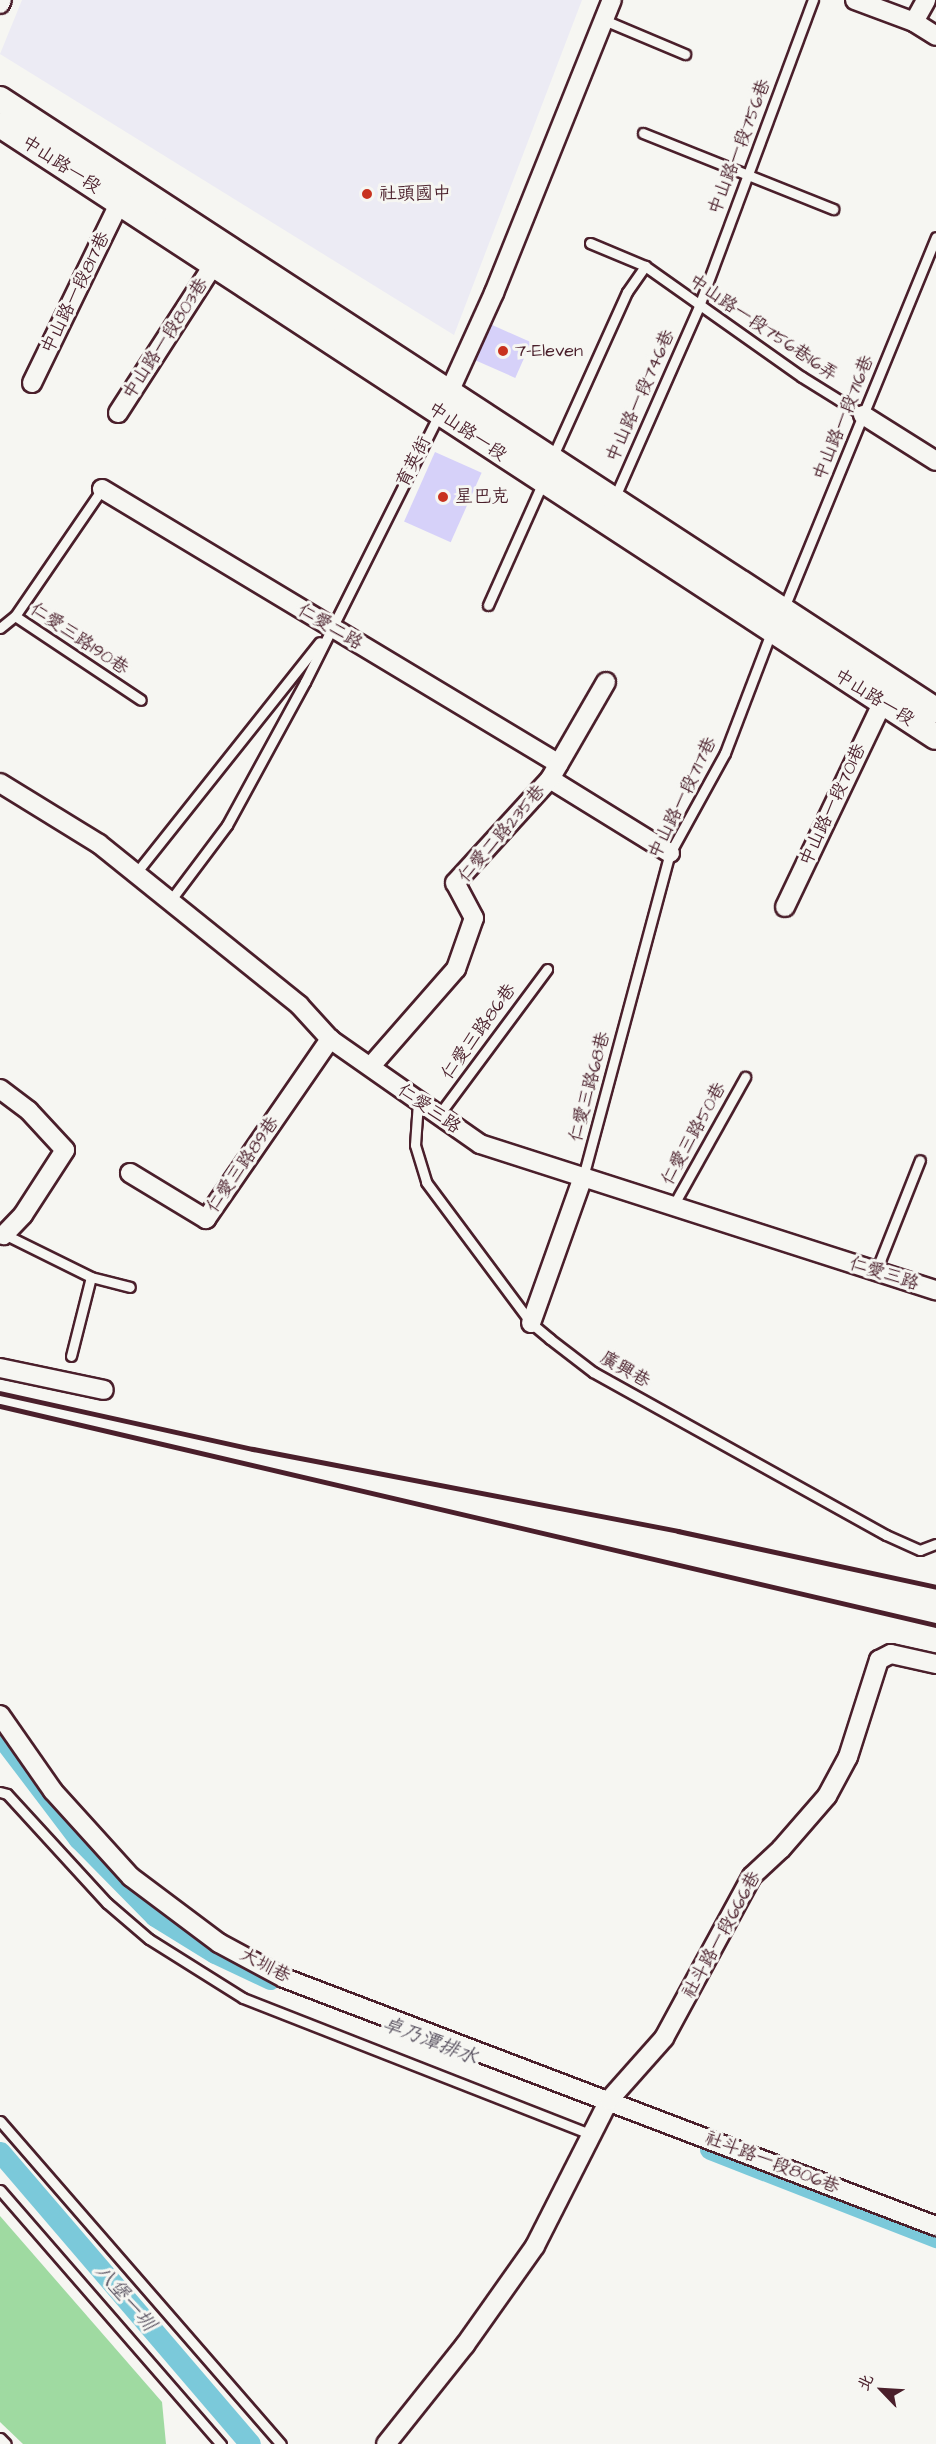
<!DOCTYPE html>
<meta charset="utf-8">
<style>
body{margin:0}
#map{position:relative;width:936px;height:2444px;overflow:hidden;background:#f6f6f2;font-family:"Architects Daughter","LXGW WenKai TC",sans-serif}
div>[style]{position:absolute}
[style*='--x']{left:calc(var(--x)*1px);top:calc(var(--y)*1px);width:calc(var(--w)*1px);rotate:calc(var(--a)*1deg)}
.built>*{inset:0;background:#ecebf4}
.green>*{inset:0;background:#9fdaa1}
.canal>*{height:21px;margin:-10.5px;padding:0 10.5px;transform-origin:10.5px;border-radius:10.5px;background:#7bc9da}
.building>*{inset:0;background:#d6d1f9;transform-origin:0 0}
.roads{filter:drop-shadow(2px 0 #4a1f2b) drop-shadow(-2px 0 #4a1f2b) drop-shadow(0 2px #4a1f2b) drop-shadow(0 -2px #4a1f2b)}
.service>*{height:9px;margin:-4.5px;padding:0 4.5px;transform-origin:4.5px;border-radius:4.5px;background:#f6f6f2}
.minor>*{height:18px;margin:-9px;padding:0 9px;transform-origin:9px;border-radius:9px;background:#f6f6f2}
.secondary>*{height:24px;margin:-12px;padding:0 12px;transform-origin:12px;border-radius:12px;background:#f6f6f2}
.rail>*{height:4.5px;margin:-2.25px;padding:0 2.25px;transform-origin:2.25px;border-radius:2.25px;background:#4a1f2b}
.dots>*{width:16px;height:16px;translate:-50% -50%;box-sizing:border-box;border:3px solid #f6f6f2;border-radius:50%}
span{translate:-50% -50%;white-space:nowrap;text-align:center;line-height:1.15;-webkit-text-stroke:6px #f6f6f2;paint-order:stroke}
.street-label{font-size:18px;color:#4a1f2b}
.poi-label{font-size:18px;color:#4a1f2b}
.left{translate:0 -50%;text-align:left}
.water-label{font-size:20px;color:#595260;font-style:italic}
.north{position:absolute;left:852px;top:2360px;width:60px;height:60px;-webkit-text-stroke:4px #f6f6f2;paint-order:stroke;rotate:295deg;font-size:16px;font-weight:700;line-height:24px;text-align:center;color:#4a1f2b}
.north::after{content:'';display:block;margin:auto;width:21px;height:27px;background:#4a1f2b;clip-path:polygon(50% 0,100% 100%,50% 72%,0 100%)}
</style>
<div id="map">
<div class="built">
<div style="clip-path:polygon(22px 0,582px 0,454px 335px,0 54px)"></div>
</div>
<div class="green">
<div style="clip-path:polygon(0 2216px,162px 2402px,166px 2444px,23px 2444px,0 2422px)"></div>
</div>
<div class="canal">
<div style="--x:0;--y:1735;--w:131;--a:52.8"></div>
<div style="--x:79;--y:1839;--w:108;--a:45.4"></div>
<div style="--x:155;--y:1916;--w:70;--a:31.7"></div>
<div style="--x:215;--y:1953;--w:61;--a:25.3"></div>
<div style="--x:710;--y:2149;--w:243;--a:21.3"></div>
<div style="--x:0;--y:2152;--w:384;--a:49.4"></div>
</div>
<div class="building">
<div style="left:490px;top:324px;width:45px;height:39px;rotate:24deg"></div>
<div style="left:435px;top:452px;width:51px;height:76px;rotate:24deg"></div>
</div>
<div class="roads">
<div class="service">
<div style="--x:604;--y:20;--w:88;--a:22.8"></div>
<div style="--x:643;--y:133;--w:205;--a:21.8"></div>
<div style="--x:590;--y:243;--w:60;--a:22.7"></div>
<div style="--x:645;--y:266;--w:192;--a:35.3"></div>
<div style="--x:802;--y:377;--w:72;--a:31.9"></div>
<div style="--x:552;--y:458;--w:182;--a:-65.7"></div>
<div style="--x:627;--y:292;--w:32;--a:-55"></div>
<div style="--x:614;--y:499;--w:211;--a:-66.2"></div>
<div style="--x:699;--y:306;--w:327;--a:-69.6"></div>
<div style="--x:488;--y:605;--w:135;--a:-65.9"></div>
<div style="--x:783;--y:610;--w:403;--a:-67.7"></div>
<div style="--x:15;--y:616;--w:151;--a:33.7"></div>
<div style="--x:0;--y:628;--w:19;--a:-39"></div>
<div style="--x:15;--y:616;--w:154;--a:-55.6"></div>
<div style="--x:136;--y:873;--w:295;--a:-51.5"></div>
<div style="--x:170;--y:901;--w:95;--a:-53.1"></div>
<div style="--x:227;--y:825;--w:163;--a:-61.4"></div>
<div style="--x:305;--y:682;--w:300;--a:-63.4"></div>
<div style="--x:418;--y:1102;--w:43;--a:94"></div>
<div style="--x:415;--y:1145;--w:39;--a:73"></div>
<div style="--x:426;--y:1182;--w:176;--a:53.3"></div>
<div style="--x:531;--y:1323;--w:25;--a:40"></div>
<div style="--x:550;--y:1339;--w:54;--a:37.5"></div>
<div style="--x:593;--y:1372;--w:335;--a:29.1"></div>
<div style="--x:886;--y:1535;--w:37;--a:24"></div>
<div style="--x:920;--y:1550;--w:17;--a:-21"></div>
<div style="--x:438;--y:1116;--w:183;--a:-53.4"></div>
<div style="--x:583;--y:1177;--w:335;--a:-75"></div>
<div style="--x:670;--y:853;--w:114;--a:-61.2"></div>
<div style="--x:725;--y:753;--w:132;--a:-69.1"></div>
<div style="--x:673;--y:1206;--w:148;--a:-60.8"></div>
<div style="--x:2;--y:1233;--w:99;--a:26.3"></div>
<div style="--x:91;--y:1277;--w:40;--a:14.4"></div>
<div style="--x:876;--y:1271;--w:119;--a:-68.4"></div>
<div style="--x:71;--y:1356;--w:81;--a:-75.8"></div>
<div style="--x:0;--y:1792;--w:7;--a:16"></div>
<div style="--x:7;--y:1794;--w:148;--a:47.5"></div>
<div style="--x:107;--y:1903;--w:55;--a:40.6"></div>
<div style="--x:149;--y:1939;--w:111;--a:32.1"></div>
<div style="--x:243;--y:1998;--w:376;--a:21.4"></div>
<div style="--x:0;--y:2121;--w:428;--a:49"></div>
<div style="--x:0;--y:2190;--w:337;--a:49"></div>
<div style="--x:0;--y:2438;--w:8;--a:45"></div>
</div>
<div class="minor">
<div style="--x:855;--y:0;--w:63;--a:20.4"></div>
<div style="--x:914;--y:22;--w:26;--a:32"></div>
<div style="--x:0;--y:4;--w:4;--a:-63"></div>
<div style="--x:914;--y:22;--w:25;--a:-61"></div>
<div style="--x:32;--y:383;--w:201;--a:-64.1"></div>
<div style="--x:445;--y:401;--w:119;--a:-65.6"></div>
<div style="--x:494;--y:293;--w:316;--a:-68.1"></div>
<div style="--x:118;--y:413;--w:177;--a:-57.2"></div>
<div style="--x:863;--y:415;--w:86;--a:32.2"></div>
<div style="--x:102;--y:489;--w:533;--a:31.04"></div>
<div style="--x:550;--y:779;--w:141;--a:31.7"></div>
<div style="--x:0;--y:783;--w:116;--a:31.6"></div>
<div style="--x:99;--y:844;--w:257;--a:38.8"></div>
<div style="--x:299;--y:1005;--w:46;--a:47.6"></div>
<div style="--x:330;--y:1039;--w:183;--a:35"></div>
<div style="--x:480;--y:1144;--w:479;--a:17.8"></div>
<div style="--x:785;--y:907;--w:225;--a:-64.5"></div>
<div style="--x:371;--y:1066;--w:129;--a:-48.8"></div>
<div style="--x:456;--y:969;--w:54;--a:-70.6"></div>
<div style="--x:474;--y:918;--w:40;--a:-118"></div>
<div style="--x:455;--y:883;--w:141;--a:-47.6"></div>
<div style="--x:550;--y:779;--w:112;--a:-60"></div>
<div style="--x:0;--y:1089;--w:36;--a:37"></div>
<div style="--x:29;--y:1111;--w:53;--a:47.3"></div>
<div style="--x:65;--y:1150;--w:77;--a:122.9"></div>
<div style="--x:23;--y:1215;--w:28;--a:134"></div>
<div style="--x:130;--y:1173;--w:89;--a:31.2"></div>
<div style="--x:206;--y:1219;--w:219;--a:-55.4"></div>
<div style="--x:531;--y:1323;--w:155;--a:-70.4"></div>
<div style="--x:0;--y:1368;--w:106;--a:11.9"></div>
<div style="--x:0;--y:1715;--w:93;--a:55.1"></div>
<div style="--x:53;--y:1791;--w:116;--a:47.8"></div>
<div style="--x:131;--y:1877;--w:110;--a:36.9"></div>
<div style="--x:219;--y:1943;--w:74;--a:28.3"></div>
<div style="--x:284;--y:1978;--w:698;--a:20.83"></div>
<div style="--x:386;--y:2444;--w:127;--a:-51.4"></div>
<div style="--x:465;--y:2345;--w:121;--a:-54.7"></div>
<div style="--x:535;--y:2246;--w:164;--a:-63.1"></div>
<div style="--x:609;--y:2100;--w:83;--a:-48.4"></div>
<div style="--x:664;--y:2038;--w:184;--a:-61.5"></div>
<div style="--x:752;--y:1876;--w:40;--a:-43"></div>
<div style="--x:781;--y:1849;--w:70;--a:-49"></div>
<div style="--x:827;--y:1796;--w:44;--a:-61.7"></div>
<div style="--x:848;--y:1757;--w:102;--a:-72.3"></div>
<div style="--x:879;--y:1660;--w:13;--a:-27"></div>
<div style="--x:891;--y:1654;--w:46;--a:12.5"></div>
</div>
<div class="secondary">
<div style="--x:0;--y:99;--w:1118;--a:33.14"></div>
<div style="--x:0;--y:125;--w:1118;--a:33.18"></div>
</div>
</div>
<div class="rail">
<div style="--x:0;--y:1393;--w:259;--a:12.5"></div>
<div style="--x:253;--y:1449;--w:433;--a:10.9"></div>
<div style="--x:678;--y:1531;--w:264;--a:12.2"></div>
<div style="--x:0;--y:1406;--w:961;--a:13.17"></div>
</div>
<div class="dots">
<div style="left:367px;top:194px;background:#c8321e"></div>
<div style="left:503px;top:351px;background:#c8321e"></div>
<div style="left:443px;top:497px;background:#c8321e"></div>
</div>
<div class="street-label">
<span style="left:740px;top:147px;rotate:-69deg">中山路一段756巷</span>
<span style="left:61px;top:165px;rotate:33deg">中山路一段</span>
<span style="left:76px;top:293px;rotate:-64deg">中山路一段817巷</span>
<span style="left:763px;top:328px;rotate:34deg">中山路一段756巷16弄</span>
<span style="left:166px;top:339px;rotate:-57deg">中山路一段803巷</span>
<span style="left:641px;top:396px;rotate:-66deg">中山路一段746巷</span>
<span style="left:844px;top:418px;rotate:-68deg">中山路一段716巷</span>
<span style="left:467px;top:432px;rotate:34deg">中山路一段</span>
<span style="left:414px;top:462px;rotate:-63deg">育英街</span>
<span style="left:330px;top:627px;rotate:31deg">仁愛二路</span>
<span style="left:79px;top:639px;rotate:34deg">仁愛三路190巷</span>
<span style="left:874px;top:698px;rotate:32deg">中山路一段</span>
<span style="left:683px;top:798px;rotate:-64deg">中山路一段717巷</span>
<span style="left:833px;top:805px;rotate:-65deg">中山路一段701巷</span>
<span style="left:502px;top:834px;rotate:-49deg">仁愛二路235巷</span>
<span style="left:479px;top:1032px;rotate:-54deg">仁愛三路86巷</span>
<span style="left:590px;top:1087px;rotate:-75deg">仁愛三路68巷</span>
<span style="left:429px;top:1109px;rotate:35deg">仁愛三路</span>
<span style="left:694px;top:1134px;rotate:-61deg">仁愛三路50巷</span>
<span style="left:243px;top:1165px;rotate:-55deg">仁愛三路89巷</span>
<span style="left:884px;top:1274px;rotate:18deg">仁愛三路</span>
<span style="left:625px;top:1370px;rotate:30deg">廣興巷</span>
<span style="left:722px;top:1935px;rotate:-61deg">社斗路一段666巷</span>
<span style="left:265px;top:1966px;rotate:27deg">大圳巷</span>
<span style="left:772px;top:2163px;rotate:21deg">社斗路一段806巷</span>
</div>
<div class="poi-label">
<span class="left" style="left:379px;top:194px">社頭國中</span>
<span class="left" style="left:515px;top:351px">7-Eleven</span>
<span class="left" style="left:455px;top:497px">星巴克</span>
</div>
<div class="water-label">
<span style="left:430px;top:2041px;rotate:21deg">卓乃潭排水</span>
<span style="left:125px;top:2298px;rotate:49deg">八堡一圳</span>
</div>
<div class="north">北</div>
</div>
